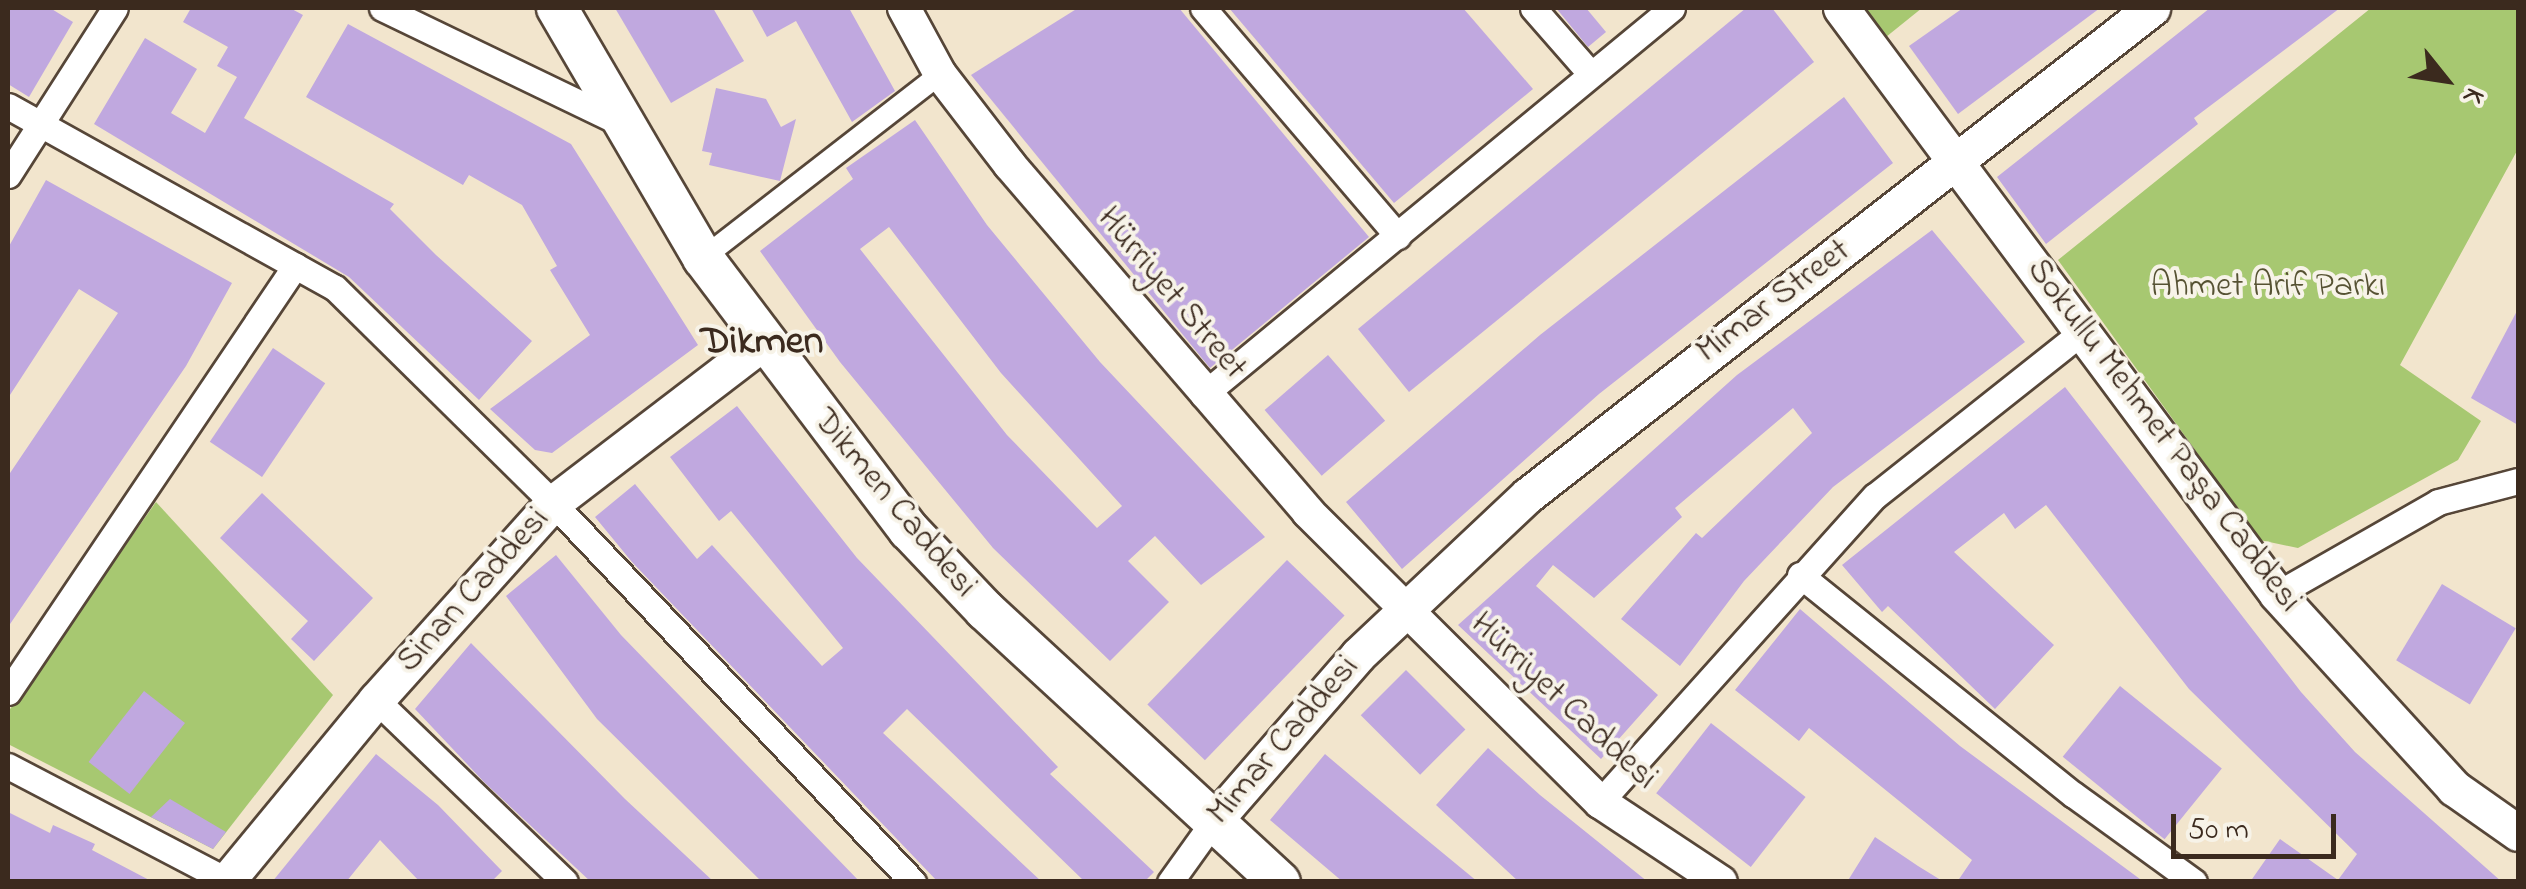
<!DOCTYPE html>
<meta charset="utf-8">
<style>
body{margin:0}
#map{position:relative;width:2526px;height:889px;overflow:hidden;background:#f2e5cd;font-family:"Indie Flower",sans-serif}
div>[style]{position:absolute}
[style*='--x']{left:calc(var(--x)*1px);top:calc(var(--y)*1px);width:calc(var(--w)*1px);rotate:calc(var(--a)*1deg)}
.green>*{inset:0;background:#a7c871}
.building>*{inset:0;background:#c0a8df;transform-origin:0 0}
.roads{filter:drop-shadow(2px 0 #564638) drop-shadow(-2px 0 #564638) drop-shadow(0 2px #564638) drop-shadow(0 -2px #564638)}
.pedestrian>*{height:20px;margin:-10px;padding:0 10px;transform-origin:10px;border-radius:10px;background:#fff}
.minor>*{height:25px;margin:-12.5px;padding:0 12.5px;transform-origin:12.5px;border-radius:12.5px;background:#fff}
.tertiary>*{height:32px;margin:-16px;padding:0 16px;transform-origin:16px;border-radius:16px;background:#fff}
.secondary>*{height:35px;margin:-17.5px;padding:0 17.5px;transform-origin:17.5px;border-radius:17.5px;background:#fff}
.primary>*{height:40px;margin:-20px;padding:0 20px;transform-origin:20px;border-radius:20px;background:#fff}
span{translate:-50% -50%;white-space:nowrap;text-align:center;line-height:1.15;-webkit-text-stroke:8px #f7f3e8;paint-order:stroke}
.park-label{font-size:35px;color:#565233}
.street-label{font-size:35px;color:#3b2a1e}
.quarter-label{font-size:40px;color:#3b2a1e;font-weight:700}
.frame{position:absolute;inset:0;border:10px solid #3b2a1e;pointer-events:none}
.north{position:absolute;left:2396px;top:30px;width:100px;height:100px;-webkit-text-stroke:8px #f7f3e8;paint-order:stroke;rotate:120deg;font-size:28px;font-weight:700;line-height:40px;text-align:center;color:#3b2a1e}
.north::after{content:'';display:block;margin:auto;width:35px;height:45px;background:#3b2a1e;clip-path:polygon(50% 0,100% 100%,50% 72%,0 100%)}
.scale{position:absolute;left:2171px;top:814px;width:165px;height:45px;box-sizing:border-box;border:5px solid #3b2a1e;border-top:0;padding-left:12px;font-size:30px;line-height:35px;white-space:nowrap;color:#3b2a1e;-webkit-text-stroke:8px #f7f3e8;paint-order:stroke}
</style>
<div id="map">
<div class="green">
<div style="clip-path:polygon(1864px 8px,1922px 8px,1886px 37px)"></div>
<div style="clip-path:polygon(2371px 8px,2518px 8px,2518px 149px,2400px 365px,2481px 421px,2458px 460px,2298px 548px,2260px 540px,2058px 260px)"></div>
<div style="clip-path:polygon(156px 502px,333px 695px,213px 849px,8px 744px,8px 712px)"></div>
</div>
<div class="building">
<div style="clip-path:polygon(8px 8px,50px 8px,73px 22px,29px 97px,8px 84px)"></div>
<div style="clip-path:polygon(191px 8px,290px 8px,303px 15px,244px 118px,394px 204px,390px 209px,436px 255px,532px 341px,479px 400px,349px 277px,94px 124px,145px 38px,197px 69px,171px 113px,205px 133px,237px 77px,217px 66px,228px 47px,183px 22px)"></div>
<div style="clip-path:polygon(615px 8px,713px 8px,744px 61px,671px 103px)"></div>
<div style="clip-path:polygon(751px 8px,849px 8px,895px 91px,852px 122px,796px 21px,767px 37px)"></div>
<div style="clip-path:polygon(1078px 8px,1179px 8px,1369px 237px,1210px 368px,971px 75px)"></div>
<div style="clip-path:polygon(1229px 8px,1463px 8px,1533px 89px,1394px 203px)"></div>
<div style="clip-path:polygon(1556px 8px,1586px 8px,1606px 32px,1588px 47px)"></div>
<div style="clip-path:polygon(1746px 8px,1772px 8px,1814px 62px,1409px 392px,1358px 329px)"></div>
<div style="clip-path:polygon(1963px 8px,2100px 8px,1958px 114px,1909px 46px)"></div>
<div style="clip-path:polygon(2210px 8px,2340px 8px,2194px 118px,2198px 124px,2046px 244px,1997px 177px)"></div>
<div style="clip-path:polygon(348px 24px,571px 144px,698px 345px,552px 453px,535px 450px,490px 409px,590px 335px,550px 270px,557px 266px,522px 205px,469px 175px,463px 185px,306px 97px)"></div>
<div style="clip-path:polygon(716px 88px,766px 99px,781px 127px,796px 119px,780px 181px,709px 165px,712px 153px,702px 151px)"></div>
<div style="clip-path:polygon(1844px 97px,1893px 163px,1599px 394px,1402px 569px,1346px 502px,1540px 335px)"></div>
<div style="clip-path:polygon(evenodd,915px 120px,987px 225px,1100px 362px,1265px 537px,1201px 585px,1155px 536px,1128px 561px,1169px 602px,1110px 661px,993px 548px,840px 362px,760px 251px,853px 179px,846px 168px,915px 120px,889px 227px,1001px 373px,1122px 506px,1097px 528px,1007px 435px,860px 249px,889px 227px)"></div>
<div style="clip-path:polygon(46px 180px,232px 283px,186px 366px,8px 627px,8px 476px,118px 313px,79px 289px,8px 398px,8px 248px)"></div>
<div style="clip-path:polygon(1932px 230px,2025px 342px,1833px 487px,1744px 581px,1680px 666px,1621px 619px,1696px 533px,1702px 538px,1812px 433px,1793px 408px,1675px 508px,1682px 517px,1594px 598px,1553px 565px,1536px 586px,1658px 695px,1601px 759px,1458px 625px,1737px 375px)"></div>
<div style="clip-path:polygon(2518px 309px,2518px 425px,2471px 398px)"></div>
<div style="left:273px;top:348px;width:63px;height:113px;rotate:34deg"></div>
<div style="left:1328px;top:355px;width:87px;height:84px;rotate:49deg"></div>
<div style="clip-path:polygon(2065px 387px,2301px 692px,2355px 752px,2502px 882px,2250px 882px,2280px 839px,2338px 880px,2357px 854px,2189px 689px,2046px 505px,2015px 529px,2004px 513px,1954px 552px,2054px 645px,1995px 709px,1888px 606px,1882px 612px,1842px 565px)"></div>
<div style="clip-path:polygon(737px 406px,857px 558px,1058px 767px,1050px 774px,1154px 872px,1144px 882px,1085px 882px,907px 709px,883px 733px,1042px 882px,938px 882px,632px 562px,595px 517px,635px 484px,697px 559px,712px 545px,822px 666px,843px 648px,731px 511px,719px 521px,670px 457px)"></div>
<div style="clip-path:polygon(262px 493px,373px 598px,314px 661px,291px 639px,308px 621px,220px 538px)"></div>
<div style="clip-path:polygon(556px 555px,621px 635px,860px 882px,762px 882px,597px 719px,506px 596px)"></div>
<div style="left:1287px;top:560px;width:80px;height:201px;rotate:44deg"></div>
<div style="left:2442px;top:584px;width:86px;height:89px;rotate:31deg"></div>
<div style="clip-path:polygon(1800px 609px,1960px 746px,2144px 882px,1957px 882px,1972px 860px,1809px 728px,1799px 741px,1735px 690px)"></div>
<div style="clip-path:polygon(471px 643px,625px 799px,714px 882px,591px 882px,485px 783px,415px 709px)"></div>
<div style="left:1406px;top:670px;width:84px;height:64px;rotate:45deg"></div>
<div style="left:2120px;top:686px;width:131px;height:91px;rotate:39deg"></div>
<div style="left:144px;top:691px;width:52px;height:90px;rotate:38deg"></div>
<div style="left:1711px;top:723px;width:120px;height:89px;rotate:38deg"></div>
<div style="clip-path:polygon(1488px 748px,1540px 795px,1648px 882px,1519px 882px,1436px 805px)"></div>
<div style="clip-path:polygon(376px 754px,438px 805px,502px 871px,491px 882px,420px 882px,380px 840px,346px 882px,272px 882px)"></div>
<div style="clip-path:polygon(1325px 754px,1404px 821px,1478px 882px,1343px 882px,1270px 820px)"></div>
<div style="clip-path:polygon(170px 799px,226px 832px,213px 849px,151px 817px)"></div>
<div style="clip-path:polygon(8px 812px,50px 833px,53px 825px,95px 844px,92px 850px,153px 882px,8px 882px)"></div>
<div style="clip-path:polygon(1875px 837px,1918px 866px,1944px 882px,1847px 882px)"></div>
</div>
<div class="roads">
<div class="pedestrian">
<div style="--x:703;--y:258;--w:300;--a:-37.8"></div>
</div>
<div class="minor">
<div style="--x:382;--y:8;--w:267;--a:25.7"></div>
<div style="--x:1203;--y:8;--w:300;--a:49.5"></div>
<div style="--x:1533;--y:8;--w:86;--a:48.8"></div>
<div style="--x:8;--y:106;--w:374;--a:29.1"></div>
<div style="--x:335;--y:288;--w:306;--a:44.6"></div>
<div style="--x:553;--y:503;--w:523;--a:46.47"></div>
<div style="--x:8;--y:175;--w:198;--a:-57.4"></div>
<div style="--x:1203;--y:395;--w:608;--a:-39.53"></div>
<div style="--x:1800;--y:575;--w:351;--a:38.8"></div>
<div style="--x:2074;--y:795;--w:148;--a:35.9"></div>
<div style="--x:2277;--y:594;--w:185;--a:-29.7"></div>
<div style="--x:2438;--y:502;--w:83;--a:-14.7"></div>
<div style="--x:8;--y:692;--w:514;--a:-56.03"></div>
<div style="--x:376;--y:700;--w:262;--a:43.9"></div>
<div style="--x:8;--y:766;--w:250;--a:27.6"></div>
<div style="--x:1600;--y:802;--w:411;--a:-48.1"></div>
<div style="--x:1875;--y:496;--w:264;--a:-38.4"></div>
<div style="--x:1170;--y:882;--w:74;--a:-54.4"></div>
</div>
<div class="tertiary">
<div style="--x:904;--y:8;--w:75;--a:61.4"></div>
<div style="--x:940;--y:74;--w:115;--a:52.4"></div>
<div style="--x:1010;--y:165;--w:457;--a:49.3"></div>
<div style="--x:1308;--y:512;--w:412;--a:44.8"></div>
<div style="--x:1600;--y:802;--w:145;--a:33.5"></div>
</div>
<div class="secondary">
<div style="--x:1841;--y:8;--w:730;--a:53.35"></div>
<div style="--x:2277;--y:594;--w:263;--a:47.6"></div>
<div style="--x:2454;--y:788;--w:78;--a:35.1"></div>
<div style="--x:1213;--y:822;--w:221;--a:-49"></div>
<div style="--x:1358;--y:655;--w:233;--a:-43.3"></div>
<div style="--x:1528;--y:495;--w:792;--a:-37.97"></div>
<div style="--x:226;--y:882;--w:236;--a:-50.5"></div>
<div style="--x:376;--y:700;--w:265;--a:-48.1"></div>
<div style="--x:553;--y:503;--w:263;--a:-37.4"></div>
</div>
<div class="primary">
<div style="--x:557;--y:8;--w:290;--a:59.7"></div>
<div style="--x:703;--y:258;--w:341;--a:52.9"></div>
<div style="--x:909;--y:530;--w:110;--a:46.5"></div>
<div style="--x:985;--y:610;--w:401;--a:42.7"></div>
</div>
</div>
<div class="park-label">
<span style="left:2268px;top:287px">Ahmet Arif Parkı</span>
</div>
<div class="street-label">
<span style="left:1171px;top:294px;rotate:50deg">Hürriyet Street</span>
<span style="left:1774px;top:302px;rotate:-37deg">Mimar Street</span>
<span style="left:2163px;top:436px;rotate:53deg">Sokullu Mehmet Paşa Caddesi</span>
<span style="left:894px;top:504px;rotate:50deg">Dikmen Caddesi</span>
<span style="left:474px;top:591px;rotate:-48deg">Sinan Caddesi</span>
<span style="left:1563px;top:702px;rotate:43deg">Hürriyet Caddesi</span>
<span style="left:1284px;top:741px;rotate:-49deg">Mimar Caddesi</span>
</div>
<div class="quarter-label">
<span style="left:762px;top:343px">Dikmen</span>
</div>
<div class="frame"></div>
<div class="north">K</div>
<div class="scale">50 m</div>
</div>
